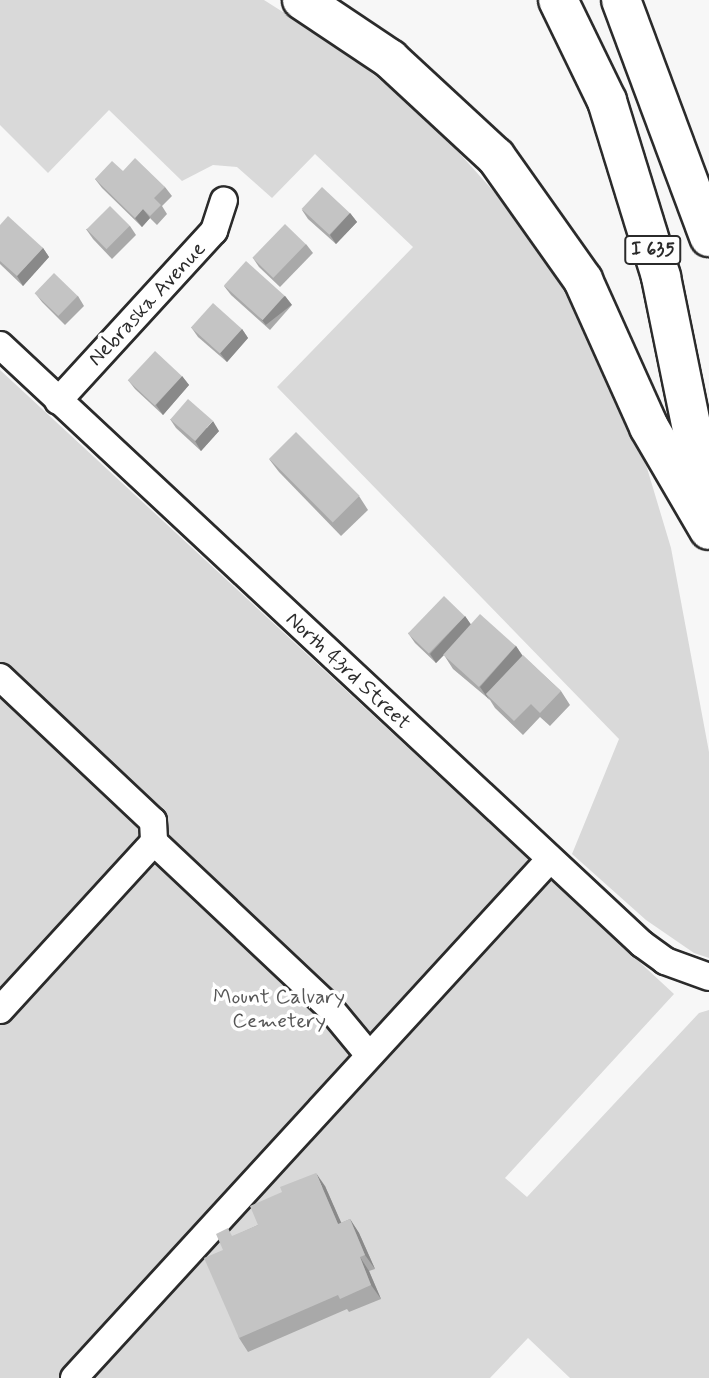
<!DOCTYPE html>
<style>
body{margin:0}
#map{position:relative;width:709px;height:1378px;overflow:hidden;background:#f7f7f7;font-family:Mynerve,sans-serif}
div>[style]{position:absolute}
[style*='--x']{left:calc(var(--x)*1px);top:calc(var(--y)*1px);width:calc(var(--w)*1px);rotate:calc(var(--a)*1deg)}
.green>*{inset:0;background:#d9d9d9}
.roads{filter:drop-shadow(2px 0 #2b2b2b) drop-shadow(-2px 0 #2b2b2b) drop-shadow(0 2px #2b2b2b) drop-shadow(0 -2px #2b2b2b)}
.minor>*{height:26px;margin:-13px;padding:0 13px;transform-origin:13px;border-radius:13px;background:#fff}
.highway>*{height:38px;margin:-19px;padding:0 19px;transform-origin:19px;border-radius:19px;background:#fff}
.wall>*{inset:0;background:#a9a9a9}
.shaded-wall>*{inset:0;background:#898989;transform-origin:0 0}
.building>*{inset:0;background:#c4c4c4;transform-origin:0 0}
span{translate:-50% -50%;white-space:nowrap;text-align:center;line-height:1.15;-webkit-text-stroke:7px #fff;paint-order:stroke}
.shield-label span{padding:2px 5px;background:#fff;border:2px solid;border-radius:5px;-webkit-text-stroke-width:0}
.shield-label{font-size:19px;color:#2b2b2b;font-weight:700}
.street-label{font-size:21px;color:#2b2b2b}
.park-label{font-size:21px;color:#565656}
</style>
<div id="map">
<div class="green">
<div style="clip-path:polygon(0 0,264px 0,349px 54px,434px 125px,496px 194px,553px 271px,593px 346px,647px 468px,671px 548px,709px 752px,709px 958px,694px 953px,646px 920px,572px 854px,619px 739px,277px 387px,413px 247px,315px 154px,272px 198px,237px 167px,213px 165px,182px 181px,109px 110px,48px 173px,0 125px)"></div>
<div style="clip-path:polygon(0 370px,674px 994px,505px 1178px,527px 1197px,699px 1013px,709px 1010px,709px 1378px,570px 1378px,528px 1338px,490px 1378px,0 1378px)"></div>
</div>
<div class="roads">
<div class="minor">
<div style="--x:0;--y:345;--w:878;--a:43.02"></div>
<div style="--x:642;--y:944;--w:29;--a:36"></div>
<div style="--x:665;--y:961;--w:47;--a:20"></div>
<div style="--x:58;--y:401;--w:231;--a:-47.5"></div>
<div style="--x:214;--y:231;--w:32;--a:-72"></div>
<div style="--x:0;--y:677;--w:210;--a:43.3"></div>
<div style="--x:153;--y:821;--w:21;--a:87"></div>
<div style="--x:154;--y:842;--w:228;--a:132.5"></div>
<div style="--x:154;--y:842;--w:242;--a:43.3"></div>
<div style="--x:330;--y:1008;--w:60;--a:50.4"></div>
<div style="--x:74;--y:1378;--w:704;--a:-47.47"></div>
</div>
<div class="highway">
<div style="--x:302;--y:0;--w:106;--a:33.8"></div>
<div style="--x:390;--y:59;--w:144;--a:42.8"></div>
<div style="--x:496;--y:157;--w:151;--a:54.7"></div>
<div style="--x:583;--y:280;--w:161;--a:65.8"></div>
<div style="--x:649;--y:427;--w:119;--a:59.8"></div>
<div style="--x:558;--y:0;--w:112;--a:64.1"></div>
<div style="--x:607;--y:101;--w:184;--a:72.9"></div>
<div style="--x:661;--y:277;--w:237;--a:78.5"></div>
<div style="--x:621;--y:0;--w:253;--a:69.6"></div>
</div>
</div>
<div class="wall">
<div style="clip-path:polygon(123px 171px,165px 187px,172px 196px,162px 206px,167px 214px,157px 225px,150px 218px,142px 227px,102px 188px,95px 179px)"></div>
<div style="clip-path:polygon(302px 210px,350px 213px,357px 222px,336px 244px,308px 219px)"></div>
<div style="clip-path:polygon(0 225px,43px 248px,49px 257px,23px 286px,0 264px)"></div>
<div style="clip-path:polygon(130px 226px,136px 235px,112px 259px,93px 239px,86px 229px)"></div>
<div style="clip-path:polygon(306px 244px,313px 253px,280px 287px,259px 267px,253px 258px)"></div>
<div style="clip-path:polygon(224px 286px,285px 296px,292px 305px,270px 330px,231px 295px)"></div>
<div style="clip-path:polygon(35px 293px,78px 296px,84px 306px,65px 325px,42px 302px)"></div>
<div style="clip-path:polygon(191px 327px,242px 329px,248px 338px,227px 362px,198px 337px)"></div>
<div style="clip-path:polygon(182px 376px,189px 385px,163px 415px,135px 389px,128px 380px)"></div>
<div style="clip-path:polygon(170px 419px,219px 431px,201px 451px,176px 428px)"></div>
<div style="clip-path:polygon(269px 459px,359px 496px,368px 510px,341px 536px,279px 472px)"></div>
<div style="clip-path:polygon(465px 616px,471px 625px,516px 646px,523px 656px,561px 691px,570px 705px,550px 726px,540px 717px,523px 735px,495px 708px,490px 700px,453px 669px,444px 655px,436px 663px,415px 643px,408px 633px)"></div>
<div style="clip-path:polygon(325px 1186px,341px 1223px,350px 1219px,359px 1233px,375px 1269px,369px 1271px,381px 1299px,349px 1312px,347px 1309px,248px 1352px,239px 1338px,223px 1250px,234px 1236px,258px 1225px)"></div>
</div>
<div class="shaded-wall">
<div style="clip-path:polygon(143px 209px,150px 218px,142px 227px,135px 218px)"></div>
<div style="clip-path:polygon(350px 213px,357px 222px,336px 244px,330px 235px)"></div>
<div style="clip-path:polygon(43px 248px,49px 257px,23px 286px,17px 276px)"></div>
<div style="left:285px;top:296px;width:11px;height:33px;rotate:52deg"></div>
<div style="clip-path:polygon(242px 329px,248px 338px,227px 362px,220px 353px)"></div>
<div style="clip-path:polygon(182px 376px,189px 385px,163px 415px,156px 405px)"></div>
<div style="clip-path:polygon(213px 421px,219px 431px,201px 451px,195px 441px)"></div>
<div style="clip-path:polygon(465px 616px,472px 626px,436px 663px,430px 654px)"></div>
<div style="clip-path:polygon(516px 646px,525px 660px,486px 694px,489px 700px,480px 687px)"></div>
<div style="clip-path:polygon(316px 1173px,325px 1186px,348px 1238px,338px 1224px)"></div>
<div style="clip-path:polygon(350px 1219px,359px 1233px,375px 1269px,365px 1255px)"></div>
<div style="clip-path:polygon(360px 1257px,369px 1271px,381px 1299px,371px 1285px)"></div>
</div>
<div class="building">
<div style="clip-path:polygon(135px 158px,165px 187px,154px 198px,161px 205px,150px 216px,143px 209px,135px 218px,95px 179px,112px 161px,123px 171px)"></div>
<div style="left:322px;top:187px;width:38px;height:30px;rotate:43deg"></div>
<div style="left:110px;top:206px;width:28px;height:33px;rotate:45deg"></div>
<div style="clip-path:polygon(8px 216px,43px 248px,17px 276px,0 261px,0 225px)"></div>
<div style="left:285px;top:224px;width:29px;height:47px;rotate:44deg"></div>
<div style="left:246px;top:261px;width:52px;height:33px;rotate:42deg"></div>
<div style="left:54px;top:273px;width:33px;height:28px;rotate:44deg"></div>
<div style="left:213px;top:303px;width:39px;height:33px;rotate:42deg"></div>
<div style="left:155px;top:351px;width:37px;height:40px;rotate:43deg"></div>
<div style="left:188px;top:399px;width:33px;height:27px;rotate:41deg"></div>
<div style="left:296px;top:432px;width:90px;height:38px;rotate:45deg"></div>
<div style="left:444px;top:596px;width:29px;height:52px;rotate:44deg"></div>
<div style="left:480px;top:614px;width:48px;height:55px;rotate:42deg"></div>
<div style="clip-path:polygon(523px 655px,561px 691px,540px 713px,531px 704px,514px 721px,486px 694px)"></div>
<div style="clip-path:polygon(316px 1173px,338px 1224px,350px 1219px,365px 1255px,360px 1257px,371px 1285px,340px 1299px,338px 1295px,239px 1338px,204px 1258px,223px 1250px,216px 1234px,228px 1228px,232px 1236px,258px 1225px,250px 1206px,282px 1192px,280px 1187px)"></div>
</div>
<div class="shield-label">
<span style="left:653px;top:250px">I 635</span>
</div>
<div class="street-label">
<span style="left:147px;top:304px;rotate:-47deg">Nebraska Avenue</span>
<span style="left:348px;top:671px;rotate:43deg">North 43rd Street</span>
</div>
<div class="park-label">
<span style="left:279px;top:1009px">Mount Calvary<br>Cemetery</span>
</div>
</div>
